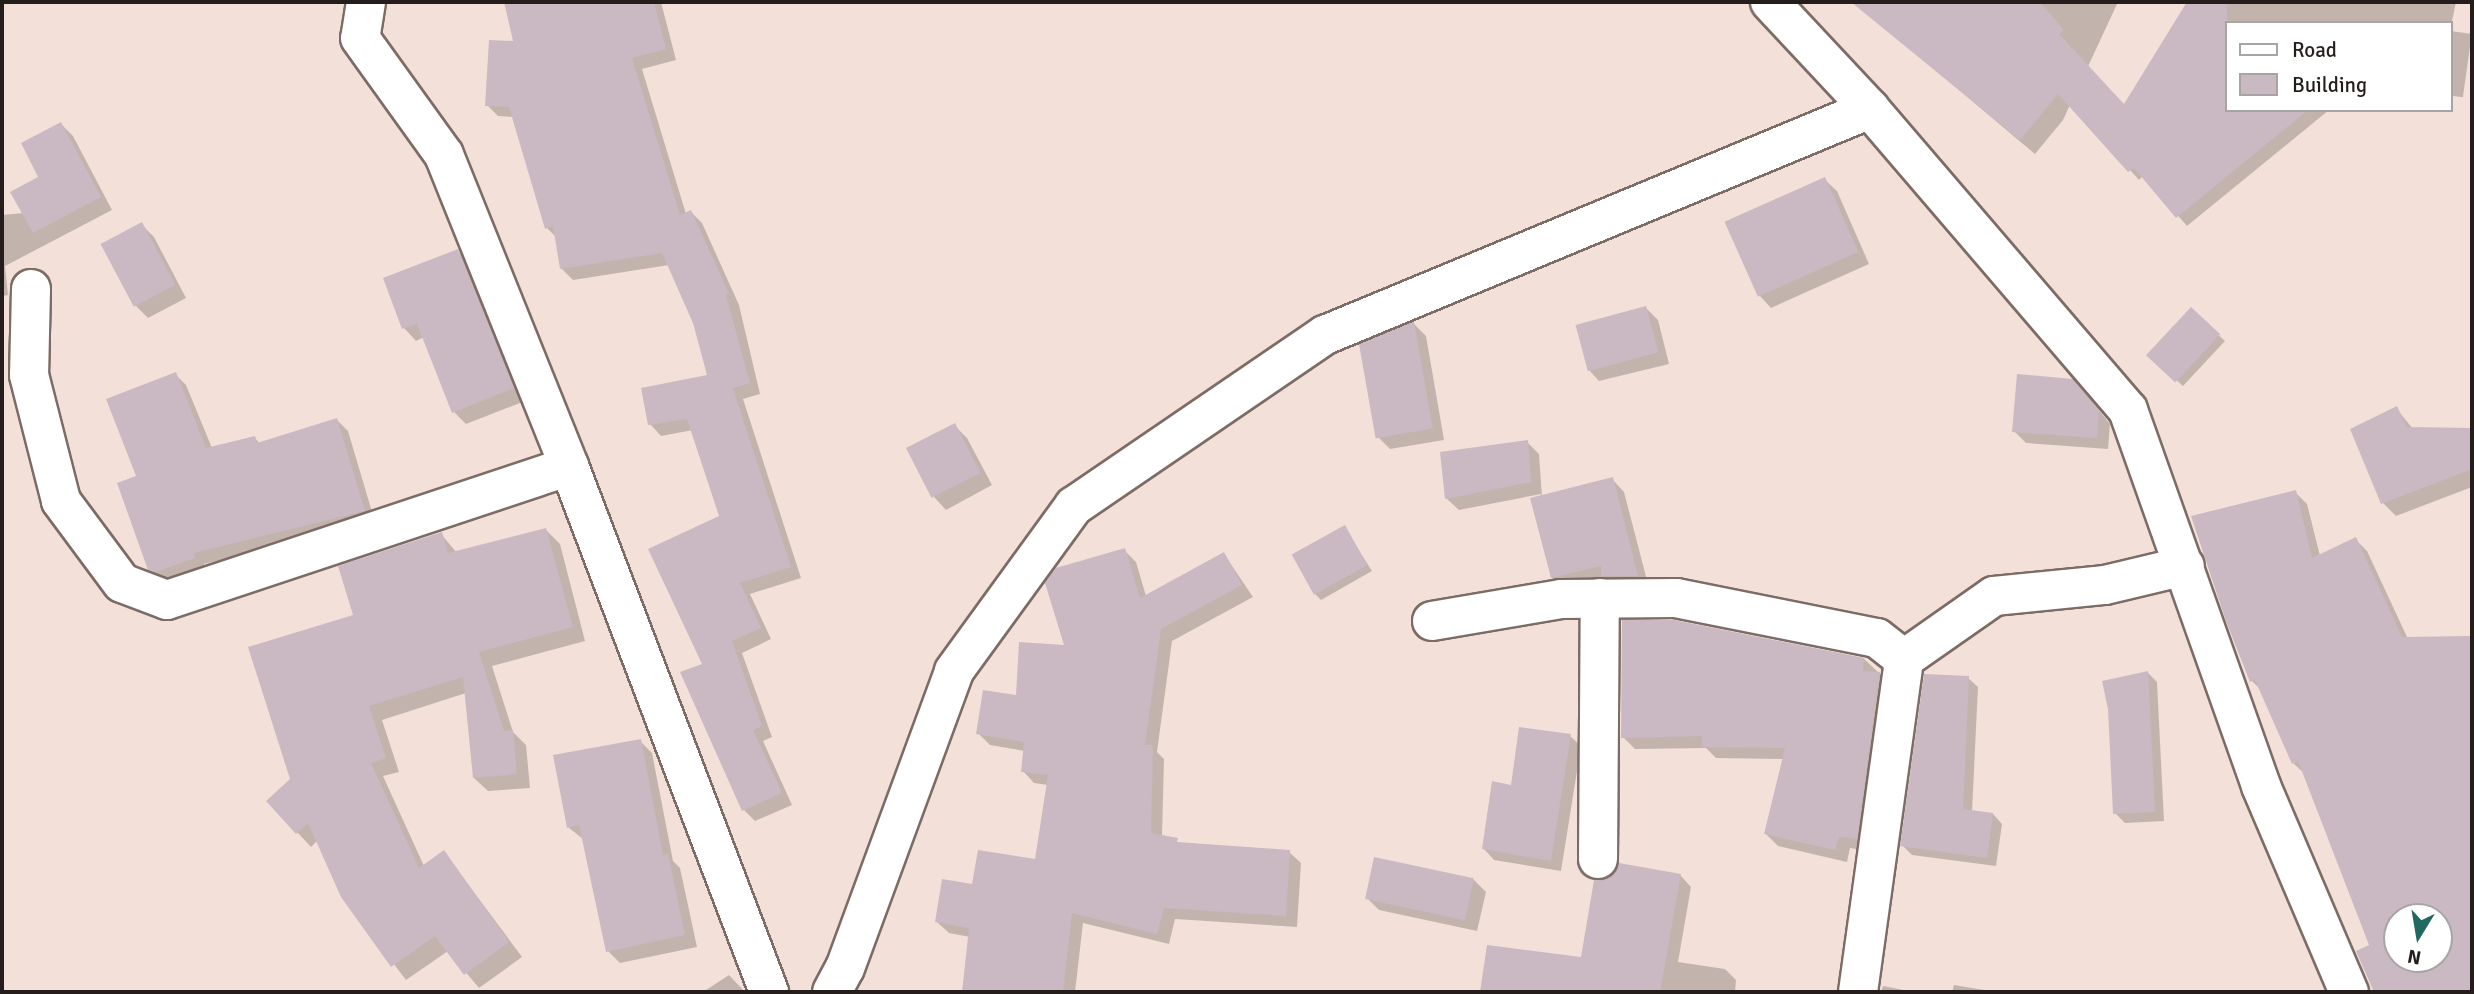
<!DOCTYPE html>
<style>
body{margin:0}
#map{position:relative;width:2474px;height:994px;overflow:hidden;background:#f3e1d9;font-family:Signika,sans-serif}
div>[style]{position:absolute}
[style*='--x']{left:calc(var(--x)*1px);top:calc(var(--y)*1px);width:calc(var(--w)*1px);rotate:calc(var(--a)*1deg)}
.shadow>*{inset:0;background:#0003;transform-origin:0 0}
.building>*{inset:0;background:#cab9c2;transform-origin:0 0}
.roads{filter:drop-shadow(2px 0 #7c6c65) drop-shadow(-2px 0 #7c6c65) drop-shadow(0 2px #7c6c65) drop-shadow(0 -2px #7c6c65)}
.minor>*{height:38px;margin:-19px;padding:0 19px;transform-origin:19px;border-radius:19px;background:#fff}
span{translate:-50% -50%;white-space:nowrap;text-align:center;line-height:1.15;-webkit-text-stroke:7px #fff;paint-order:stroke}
.frame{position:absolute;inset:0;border:4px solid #241d1b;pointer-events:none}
.legend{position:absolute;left:2225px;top:21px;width:228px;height:91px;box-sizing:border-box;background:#fff;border:2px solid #a7a5a4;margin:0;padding:9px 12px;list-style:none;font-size:21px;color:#241d1b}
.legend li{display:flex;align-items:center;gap:14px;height:35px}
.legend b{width:35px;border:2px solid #a7a5a4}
.north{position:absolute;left:2383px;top:903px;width:70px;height:70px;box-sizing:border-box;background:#fff;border:2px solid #a7a5a4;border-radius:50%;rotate:191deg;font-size:19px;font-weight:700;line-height:28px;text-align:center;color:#241d1b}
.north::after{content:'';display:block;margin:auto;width:24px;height:32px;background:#216960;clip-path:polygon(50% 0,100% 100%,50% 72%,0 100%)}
</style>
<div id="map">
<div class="shadow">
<div style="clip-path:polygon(506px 2px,661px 2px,676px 60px,642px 69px,686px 214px,691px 212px,702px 223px,739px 305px,760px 394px,743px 399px,801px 578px,750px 594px,771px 639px,742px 653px,772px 737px,763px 741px,792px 805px,755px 821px,744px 810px,704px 665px,721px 517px,693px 430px,661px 436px,650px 424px,709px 377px,695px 322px,669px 265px,573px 280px,562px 269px,557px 238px,547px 228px,514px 117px,498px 116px,487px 105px,515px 43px)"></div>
<div style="clip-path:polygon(1887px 2px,2118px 2px,2063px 120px,2035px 154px,1877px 21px,1891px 4px)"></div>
<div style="clip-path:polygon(2187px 2px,2456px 2px,2451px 26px,2451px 23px,2227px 23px,2227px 110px,2329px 110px,2187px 226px,2143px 176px,2139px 180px,2103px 140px)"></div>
<div style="left:2451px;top:31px;width:21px;height:64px;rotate:8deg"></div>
<div style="clip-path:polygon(61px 124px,73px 136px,112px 210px,5px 266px,8px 295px,2px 296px,2px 215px,24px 213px)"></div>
<div style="clip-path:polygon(1824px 179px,1837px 191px,1869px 264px,1771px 308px,1759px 295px,1726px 222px)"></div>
<div style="clip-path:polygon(141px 224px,154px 237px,186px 298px,148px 318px,135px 305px,104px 245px)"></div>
<div style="clip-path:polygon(458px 251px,470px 264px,525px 401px,466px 424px,454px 412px,424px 337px,416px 341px,404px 328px,385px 279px)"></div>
<div style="clip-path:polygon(1646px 308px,1658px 320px,1669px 364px,1599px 381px,1587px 368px)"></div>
<div style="clip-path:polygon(2191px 310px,2225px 341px,2183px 386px,2155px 361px)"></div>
<div style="clip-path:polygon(1414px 324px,1426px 336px,1444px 440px,1390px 449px,1378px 437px)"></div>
<div style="clip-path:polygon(175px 374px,186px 385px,212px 448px,255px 438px,260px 444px,337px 420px,348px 431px,375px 522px,204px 564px,205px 570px,168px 583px,162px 580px,150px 569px,138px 477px)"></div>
<div style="clip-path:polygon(2085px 393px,2110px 424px,2108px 449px,2026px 443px,2014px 431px)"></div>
<div style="clip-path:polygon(2396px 408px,2413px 429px,2472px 430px,2472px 487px,2396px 516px,2383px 503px)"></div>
<div style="clip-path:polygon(954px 425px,967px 438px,992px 485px,946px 510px,934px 497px)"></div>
<div style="clip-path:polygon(1527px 442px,1539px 454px,1542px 497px,1612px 479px,1624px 492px,1649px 588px,1615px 588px,1607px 579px,1565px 590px,1552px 578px,1541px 494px,1459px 510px,1446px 498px)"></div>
<div style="clip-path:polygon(evenodd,2295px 492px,2307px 504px,2320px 556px,2355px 539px,2367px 551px,2408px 639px,2472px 637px,2472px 992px,2376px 992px,2358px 952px,2371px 946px,2305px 774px,2293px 763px,2262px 691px,2252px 681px,2295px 492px,2397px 917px,2439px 917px,2439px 959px,2397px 959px,2397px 917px)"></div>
<div style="clip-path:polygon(1344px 527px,1372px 571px,1321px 600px,1315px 594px)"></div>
<div style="clip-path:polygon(546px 530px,560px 544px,585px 641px,492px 666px,513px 732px,526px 745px,530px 788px,488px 791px,474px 778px,466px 693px,382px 720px,399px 772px,383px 776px,424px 866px,444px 852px,522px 957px,479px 988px,448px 951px,406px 980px,342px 896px,318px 840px,311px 847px,268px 801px,292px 779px,356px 616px,441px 534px,457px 553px)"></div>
<div style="clip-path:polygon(1124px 550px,1136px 562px,1146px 596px,1224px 554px,1253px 597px,1172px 641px,1157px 752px,1164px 759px,1162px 837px,1182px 844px,1289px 852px,1301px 863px,1297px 927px,1175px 919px,1169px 944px,1083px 923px,1075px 992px,964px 992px,970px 937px,949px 933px,937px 922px,974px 886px,1036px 861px,1048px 785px,1034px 783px,1023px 771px,1025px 751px,990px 745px,978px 733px,1066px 647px)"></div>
<div style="clip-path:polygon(1864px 659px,1892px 685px,1869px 851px,1850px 848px,1847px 862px,1778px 846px,1766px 834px,1784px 759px,1716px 758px,1706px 748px,1635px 749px,1623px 737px)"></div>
<div style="clip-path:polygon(2148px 673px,2157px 682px,2164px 821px,2125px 823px,2115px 813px)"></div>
<div style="clip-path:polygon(1968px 678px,1978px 687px,1972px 812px,1993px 814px,2002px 824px,1996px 866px,1912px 855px,1902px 845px)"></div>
<div style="clip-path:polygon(1570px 736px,1581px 746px,1561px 871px,1494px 860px,1484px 849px,1513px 787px)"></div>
<div style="clip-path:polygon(640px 741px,652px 753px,673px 861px,680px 868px,697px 947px,620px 963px,608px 951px,583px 839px,568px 827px)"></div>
<div style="clip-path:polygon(1680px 875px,1691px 887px,1678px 962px,1725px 969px,1736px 980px,1735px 992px,1482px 992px,1488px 947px,1582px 959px)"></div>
<div style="clip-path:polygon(1474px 880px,1486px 892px,1477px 931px,1379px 910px,1367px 898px)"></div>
<div style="clip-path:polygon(729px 975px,745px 992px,703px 992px)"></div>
<div style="clip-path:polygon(1954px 985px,1996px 992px,1952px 992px)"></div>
<div style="clip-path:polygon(1883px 986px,1914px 992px,1881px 992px)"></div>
</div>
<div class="building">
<div style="clip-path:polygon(504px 2px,654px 2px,666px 49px,632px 58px,680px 215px,691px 210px,729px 294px,726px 295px,750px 383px,733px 388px,791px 567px,740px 583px,761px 628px,732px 641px,762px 726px,753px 730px,782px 793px,742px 811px,680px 672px,702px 664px,648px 549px,719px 516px,687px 419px,648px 425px,641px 388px,707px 375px,693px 323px,662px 253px,560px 269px,553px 226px,545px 229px,509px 107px,485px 106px,489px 40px,513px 41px)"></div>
<div style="clip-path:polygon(1851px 2px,2040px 2px,2064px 30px,2059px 34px,2124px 104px,2187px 2px,2227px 2px,2227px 110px,2308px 110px,2176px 218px,2134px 168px,2128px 172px,2058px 94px,2020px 140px)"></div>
<div style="clip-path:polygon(61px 122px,101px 197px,33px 233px,10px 192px,38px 177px,21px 143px)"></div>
<div style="left:1825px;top:177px;width:82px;height:110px;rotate:66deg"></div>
<div style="left:142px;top:222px;width:71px;height:47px;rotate:62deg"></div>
<div style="clip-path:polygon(458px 249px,514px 388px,452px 413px,417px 324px,402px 329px,383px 278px)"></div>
<div style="left:1646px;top:306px;width:48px;height:73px;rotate:75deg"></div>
<div style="left:2191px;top:307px;width:40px;height:66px;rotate:43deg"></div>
<div style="left:1414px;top:322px;width:108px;height:58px;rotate:80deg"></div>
<div style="clip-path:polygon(176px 372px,206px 448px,255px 436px,257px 443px,337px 418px,365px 511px,194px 553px,195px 558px,156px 572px,148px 570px,117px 483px,136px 476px,106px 399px)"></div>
<div style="clip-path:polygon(2017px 374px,2073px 379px,2099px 410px,2097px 438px,2012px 432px)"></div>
<div style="clip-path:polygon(2397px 406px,2407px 427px,2472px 428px,2472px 469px,2381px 504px,2350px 429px)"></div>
<div style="left:955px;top:423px;width:56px;height:55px;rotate:63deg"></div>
<div style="clip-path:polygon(1528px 440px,1531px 482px,1445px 499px,1440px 452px)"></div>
<div style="clip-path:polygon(1613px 477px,1638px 576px,1601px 576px,1601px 566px,1551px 578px,1530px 498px)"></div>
<div style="clip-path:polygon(evenodd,2296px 490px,2312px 558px,2356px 537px,2402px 637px,2472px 636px,2472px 992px,2374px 992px,2356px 951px,2369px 945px,2298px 761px,2292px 764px,2255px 680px,2250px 682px,2226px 621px,2191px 516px,2296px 490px,2397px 917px,2439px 917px,2439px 959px,2397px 959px,2397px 917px)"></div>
<div style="left:1345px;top:525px;width:46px;height:61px;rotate:61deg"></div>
<div style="clip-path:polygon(546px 528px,573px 627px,479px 652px,504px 731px,513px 730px,517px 774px,473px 778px,463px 677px,369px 706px,386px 758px,371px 763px,419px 868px,444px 850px,509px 942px,464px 975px,435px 936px,391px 967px,341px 897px,308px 823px,296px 834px,266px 801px,290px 779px,248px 647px,353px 615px,338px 566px,442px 532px,448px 553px)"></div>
<div style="clip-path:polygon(1125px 548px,1140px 598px,1224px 552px,1242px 585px,1161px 629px,1145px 745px,1153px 745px,1151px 833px,1178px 838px,1177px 842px,1290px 850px,1286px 916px,1164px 908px,1157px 934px,1072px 913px,1063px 992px,962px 992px,969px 928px,935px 922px,942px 879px,972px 884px,978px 850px,1035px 859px,1048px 775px,1021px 772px,1024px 742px,976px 734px,983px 690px,1016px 695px,1019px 642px,1064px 645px,1045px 583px,1056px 568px)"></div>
<div style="clip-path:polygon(1622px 620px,1674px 620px,1864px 658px,1863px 671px,1880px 672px,1857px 839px,1839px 837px,1835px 850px,1764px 834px,1785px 748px,1702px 747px,1702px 736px,1621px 738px)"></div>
<div style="clip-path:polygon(2148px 671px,2155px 812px,2113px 814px,2108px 709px,2102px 681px)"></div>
<div style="clip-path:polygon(1924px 674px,1969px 676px,1963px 809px,1993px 813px,1987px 858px,1900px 846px)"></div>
<div style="clip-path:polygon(1519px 727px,1571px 734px,1551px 861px,1482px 849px,1492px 781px,1511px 785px)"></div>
<div style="clip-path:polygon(641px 739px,663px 855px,668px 854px,685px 935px,606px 952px,579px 825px,567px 828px,553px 755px)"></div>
<div style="left:1374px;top:857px;width:102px;height:43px;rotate:12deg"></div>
<div style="clip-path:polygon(1619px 863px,1681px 874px,1660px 992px,1480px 992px,1487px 945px,1581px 957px,1594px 880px,1609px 878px)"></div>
</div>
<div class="roads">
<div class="minor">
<div style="--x:366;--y:2;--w:36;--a:99"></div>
<div style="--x:360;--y:38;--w:144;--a:54.3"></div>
<div style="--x:444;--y:155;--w:335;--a:68.1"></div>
<div style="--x:569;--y:466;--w:563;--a:69.18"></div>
<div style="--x:1770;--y:2;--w:146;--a:46.9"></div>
<div style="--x:1870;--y:109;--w:396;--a:49.4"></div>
<div style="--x:2128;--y:410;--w:399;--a:70.5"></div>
<div style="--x:2261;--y:786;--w:224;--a:66.9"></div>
<div style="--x:31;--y:289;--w:86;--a:91.3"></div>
<div style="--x:29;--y:375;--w:130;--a:75.7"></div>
<div style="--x:61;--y:501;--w:102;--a:53.4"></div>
<div style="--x:122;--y:583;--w:48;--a:20.7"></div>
<div style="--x:167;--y:600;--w:424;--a:-18.4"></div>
<div style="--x:1432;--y:621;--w:131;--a:-9.7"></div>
<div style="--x:1561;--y:599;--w:115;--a:-0.5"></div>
<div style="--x:1676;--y:598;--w:205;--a:11.3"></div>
<div style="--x:1877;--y:638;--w:34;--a:38"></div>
<div style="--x:1598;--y:859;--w:261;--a:-89.6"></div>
<div style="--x:832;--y:992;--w:27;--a:-62"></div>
<div style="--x:845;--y:968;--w:316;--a:-69.8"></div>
<div style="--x:954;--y:671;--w:204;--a:-54"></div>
<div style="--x:1074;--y:506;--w:304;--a:-34.3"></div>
<div style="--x:1325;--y:335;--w:590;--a:-22.52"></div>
<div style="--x:1858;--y:992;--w:336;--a:-82.1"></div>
<div style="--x:1904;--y:659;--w:110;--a:-35"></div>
<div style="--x:1994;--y:596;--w:112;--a:-5.7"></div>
<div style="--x:2105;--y:585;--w:82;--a:-13.4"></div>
</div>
</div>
<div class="frame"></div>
<ul class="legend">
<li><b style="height:9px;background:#fff"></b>Road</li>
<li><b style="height:19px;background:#cab9c2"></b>Building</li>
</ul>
<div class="north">N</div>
</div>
